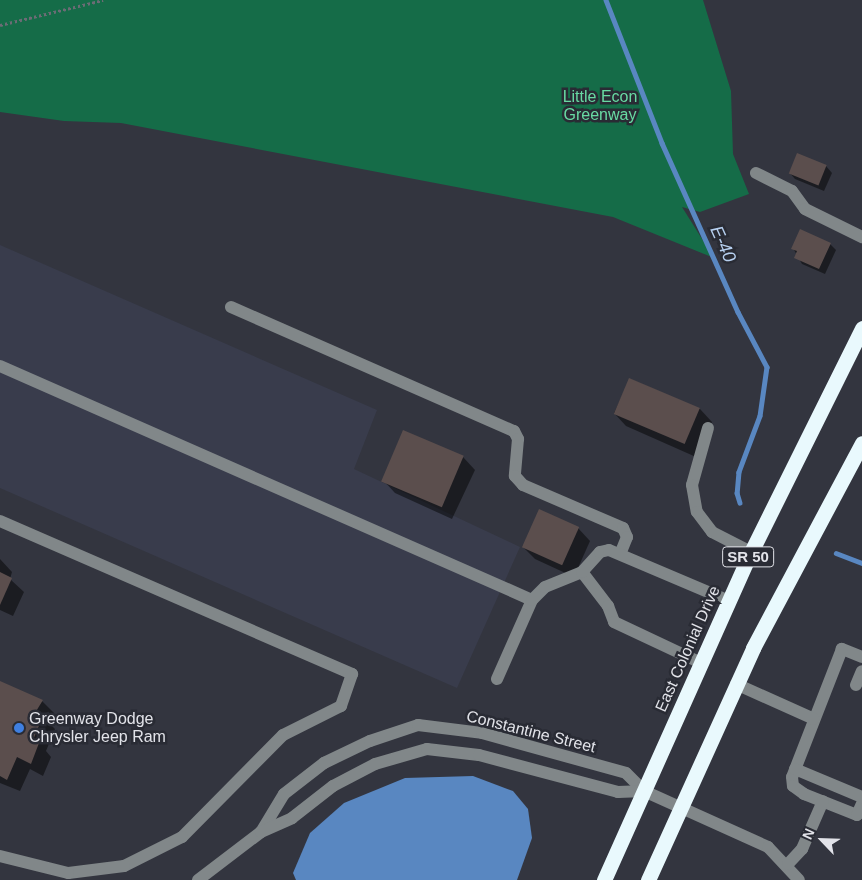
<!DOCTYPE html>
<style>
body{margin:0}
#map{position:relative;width:862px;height:880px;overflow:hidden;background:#33353f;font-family:Arial,sans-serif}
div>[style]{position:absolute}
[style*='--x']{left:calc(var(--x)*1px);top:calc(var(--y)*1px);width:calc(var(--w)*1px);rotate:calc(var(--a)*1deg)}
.built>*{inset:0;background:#393c4c}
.green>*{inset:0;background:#156c48}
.water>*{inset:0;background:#5987c1}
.shadow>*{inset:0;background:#0007}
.stream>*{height:4.5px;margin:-2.25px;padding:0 2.25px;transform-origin:2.25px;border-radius:2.25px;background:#5987c1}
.building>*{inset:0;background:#5b4e4d;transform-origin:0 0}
.path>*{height:2.5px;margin-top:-1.25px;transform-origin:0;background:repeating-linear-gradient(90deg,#6b6c75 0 2.5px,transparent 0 5px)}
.minor>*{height:12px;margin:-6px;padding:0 6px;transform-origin:6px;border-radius:6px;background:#818789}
.highway>*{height:15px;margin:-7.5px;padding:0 7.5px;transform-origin:7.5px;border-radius:7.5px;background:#e9f9fd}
.dots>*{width:14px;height:14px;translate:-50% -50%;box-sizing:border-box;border:2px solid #292b34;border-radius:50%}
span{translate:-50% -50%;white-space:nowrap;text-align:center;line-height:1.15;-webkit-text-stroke:5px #292b34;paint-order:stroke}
.shield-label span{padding:1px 4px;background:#292b34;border:1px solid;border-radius:4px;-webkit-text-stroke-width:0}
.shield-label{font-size:15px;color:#e2e3e9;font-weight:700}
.park-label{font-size:16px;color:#68daa3}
.street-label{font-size:16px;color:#e2e3e9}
.poi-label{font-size:16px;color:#e2e3e9}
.left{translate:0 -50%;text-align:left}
.water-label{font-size:18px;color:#b6cfef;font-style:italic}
.north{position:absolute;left:797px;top:815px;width:50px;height:50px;-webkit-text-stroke:4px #292b34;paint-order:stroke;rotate:294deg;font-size:14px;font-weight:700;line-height:20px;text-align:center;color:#e2e3e9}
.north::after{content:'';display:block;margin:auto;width:18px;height:22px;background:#e2e3e9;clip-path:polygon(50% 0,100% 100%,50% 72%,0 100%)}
</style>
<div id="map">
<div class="built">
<div style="clip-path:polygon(0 245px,377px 410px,354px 469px,520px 547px,457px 688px,0 488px)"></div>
</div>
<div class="green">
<div style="clip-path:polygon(0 0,703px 0,731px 91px,733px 154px,749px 194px,700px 212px,682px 207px,714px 258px,613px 217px,121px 123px,64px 121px,0 112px)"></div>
</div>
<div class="water">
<div style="clip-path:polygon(473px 776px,513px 791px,528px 809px,532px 838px,517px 880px,296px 880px,293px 873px,310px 833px,344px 803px,405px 778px)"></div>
</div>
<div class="shadow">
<div style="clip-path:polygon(826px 166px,832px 173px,824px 191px,795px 179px,789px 172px)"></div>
<div style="clip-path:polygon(830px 244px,836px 250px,825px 274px,802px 264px,793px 248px)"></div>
<div style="clip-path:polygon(630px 379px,700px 409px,712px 422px,696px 457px,626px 426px,614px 413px)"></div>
<div style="clip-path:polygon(463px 457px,475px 470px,452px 519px,395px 493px,383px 480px)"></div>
<div style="clip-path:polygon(578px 528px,590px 541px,574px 577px,535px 559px,522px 546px)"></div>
<div style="clip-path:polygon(0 559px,12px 572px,10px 579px,24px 592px,13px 616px,0 610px)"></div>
<div style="clip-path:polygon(0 682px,42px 701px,54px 713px,49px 723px,55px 729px,46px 751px,51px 757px,43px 776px,30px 769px,20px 791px,0 783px)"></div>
</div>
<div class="stream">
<div style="--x:606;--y:0;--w:154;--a:68.6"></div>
<div style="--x:662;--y:143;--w:185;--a:65.8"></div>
<div style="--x:738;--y:312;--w:62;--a:62.2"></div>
<div style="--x:767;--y:367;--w:49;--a:98.1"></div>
<div style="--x:760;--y:416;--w:60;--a:110.6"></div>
<div style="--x:739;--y:472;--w:21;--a:95"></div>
<div style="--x:737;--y:493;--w:10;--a:73"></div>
<div style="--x:836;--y:553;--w:28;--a:21"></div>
</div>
<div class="building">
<div style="left:797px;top:153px;width:32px;height:22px;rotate:22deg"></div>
<div style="clip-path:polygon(800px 229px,831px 243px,819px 269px,794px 258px,797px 251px,791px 249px)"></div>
<div style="left:629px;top:378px;width:77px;height:39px;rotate:23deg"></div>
<div style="left:403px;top:430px;width:66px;height:56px;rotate:23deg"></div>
<div style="left:539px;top:509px;width:44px;height:42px;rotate:24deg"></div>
<div style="clip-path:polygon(0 572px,12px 578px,0 605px)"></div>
<div style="clip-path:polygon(0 681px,43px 700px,35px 713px,43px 716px,33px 740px,39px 743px,31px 764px,17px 757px,7px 780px,0 776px)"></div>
</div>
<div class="path">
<div style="--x:0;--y:25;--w:106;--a:-13.6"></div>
</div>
<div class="minor">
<div style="--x:756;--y:173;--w:40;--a:26.6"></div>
<div style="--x:792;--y:191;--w:22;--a:54"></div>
<div style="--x:805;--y:209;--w:64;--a:26.2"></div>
<div style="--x:231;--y:307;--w:309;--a:23.7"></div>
<div style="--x:514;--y:431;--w:9;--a:63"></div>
<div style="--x:518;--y:439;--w:37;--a:95"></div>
<div style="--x:515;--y:476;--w:12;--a:48"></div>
<div style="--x:523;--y:485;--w:109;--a:23.3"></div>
<div style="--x:623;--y:528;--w:10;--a:66"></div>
<div style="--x:627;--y:537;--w:18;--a:112"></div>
<div style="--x:0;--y:366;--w:581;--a:23.74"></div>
<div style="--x:708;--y:428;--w:59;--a:105.7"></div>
<div style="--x:692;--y:485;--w:27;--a:80"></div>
<div style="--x:697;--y:512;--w:25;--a:53"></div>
<div style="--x:712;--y:532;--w:44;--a:27.1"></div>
<div style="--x:0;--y:521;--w:384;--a:23.5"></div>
<div style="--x:352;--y:674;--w:34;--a:109"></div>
<div style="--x:341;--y:706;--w:65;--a:153.4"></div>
<div style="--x:283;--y:735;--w:144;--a:134.7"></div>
<div style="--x:182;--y:837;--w:65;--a:153.4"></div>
<div style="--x:124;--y:866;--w:56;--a:172.9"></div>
<div style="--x:68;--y:873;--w:70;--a:-166"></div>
<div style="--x:582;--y:572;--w:43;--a:52.6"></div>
<div style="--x:608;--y:606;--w:17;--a:69"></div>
<div style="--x:614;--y:622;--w:96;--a:25.2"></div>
<div style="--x:862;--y:657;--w:22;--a:-158"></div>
<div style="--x:842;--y:649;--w:137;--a:111.3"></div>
<div style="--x:792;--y:777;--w:9;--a:84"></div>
<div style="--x:793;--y:786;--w:14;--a:36"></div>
<div style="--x:804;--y:794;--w:57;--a:21.6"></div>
<div style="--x:857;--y:815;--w:12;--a:-66"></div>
<div style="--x:497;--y:679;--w:86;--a:-66.1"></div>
<div style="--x:532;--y:600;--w:18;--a:-45"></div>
<div style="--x:545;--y:587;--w:40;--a:-22"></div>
<div style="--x:582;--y:572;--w:27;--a:-48"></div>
<div style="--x:600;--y:552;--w:9;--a:-13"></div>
<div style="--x:609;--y:550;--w:130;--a:23"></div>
<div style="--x:736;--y:684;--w:85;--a:24.2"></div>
<div style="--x:856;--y:685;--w:15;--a:-67"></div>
<div style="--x:795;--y:769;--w:73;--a:22.7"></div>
<div style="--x:261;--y:832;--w:44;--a:-58.8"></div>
<div style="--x:284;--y:794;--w:51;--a:-37.8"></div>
<div style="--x:324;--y:763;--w:51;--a:-25.6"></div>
<div style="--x:370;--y:741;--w:51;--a:-18.4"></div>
<div style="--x:418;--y:725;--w:64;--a:7.1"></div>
<div style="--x:482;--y:733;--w:149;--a:15.5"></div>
<div style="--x:626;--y:773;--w:25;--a:45"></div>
<div style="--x:644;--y:791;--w:136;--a:24.3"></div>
<div style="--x:768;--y:847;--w:45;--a:46.8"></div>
<div style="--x:788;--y:864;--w:21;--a:-47"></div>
<div style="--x:802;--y:849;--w:52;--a:-66.4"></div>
<div style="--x:198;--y:880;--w:79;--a:-37.3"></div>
<div style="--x:261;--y:832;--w:34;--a:-24"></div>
<div style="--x:292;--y:818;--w:52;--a:-38"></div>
<div style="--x:333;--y:786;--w:47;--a:-27.6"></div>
<div style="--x:375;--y:764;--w:54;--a:-16.1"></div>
<div style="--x:427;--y:749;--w:52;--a:6.6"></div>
<div style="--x:479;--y:755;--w:144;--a:14.9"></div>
<div style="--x:618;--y:792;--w:26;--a:-2"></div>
</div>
<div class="highway">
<div style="--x:604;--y:880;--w:359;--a:-65.9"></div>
<div style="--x:751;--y:552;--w:250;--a:-63.6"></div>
<div style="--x:648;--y:880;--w:255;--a:-65.6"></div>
<div style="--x:753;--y:648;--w:232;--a:-62"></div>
</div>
<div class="dots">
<div style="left:19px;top:728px;background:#3f7fe0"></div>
</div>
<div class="shield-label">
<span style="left:748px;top:557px">SR 50</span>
</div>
<div class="park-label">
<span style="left:600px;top:106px">Little Econ<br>Greenway</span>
</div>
<div class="street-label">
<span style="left:688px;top:649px;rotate:-66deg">East Colonial Drive</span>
<span style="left:531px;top:732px;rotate:14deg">Constantine Street</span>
</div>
<div class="poi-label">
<span class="left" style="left:29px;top:728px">Greenway Dodge<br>Chrysler Jeep Ram</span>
</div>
<div class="water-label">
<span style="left:723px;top:244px;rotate:66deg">E-40</span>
</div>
<div class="north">N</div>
</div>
